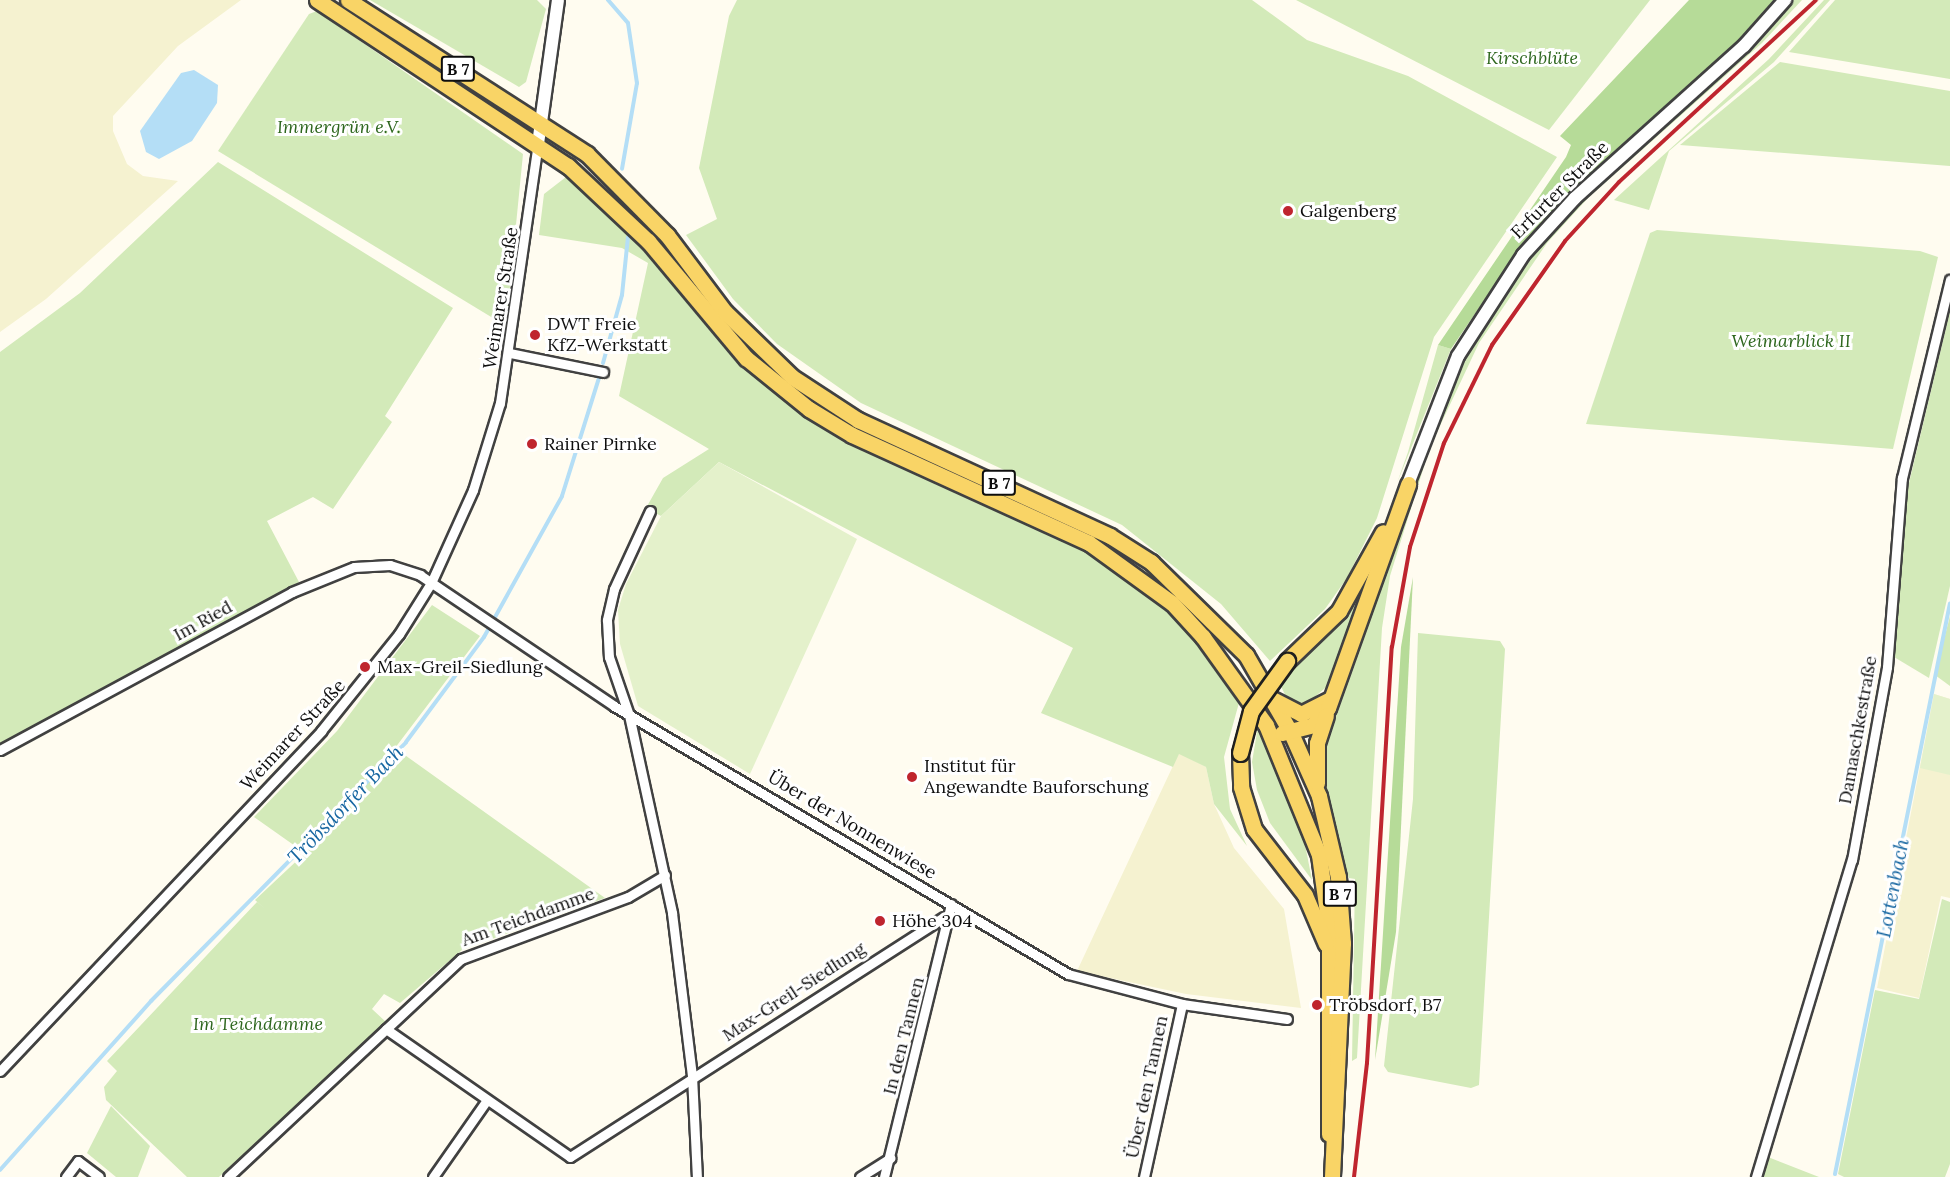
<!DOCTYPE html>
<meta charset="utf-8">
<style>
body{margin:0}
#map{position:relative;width:1950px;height:1177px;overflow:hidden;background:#fffcf0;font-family:Lora,serif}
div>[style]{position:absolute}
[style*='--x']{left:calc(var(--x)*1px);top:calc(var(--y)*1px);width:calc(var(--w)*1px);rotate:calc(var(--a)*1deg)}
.farmland>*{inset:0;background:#f5f2d0}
.green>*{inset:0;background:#d3eab9}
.forest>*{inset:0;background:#b6db98}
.pitch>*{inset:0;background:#e4f1cb}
.water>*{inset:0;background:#b4def6}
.stream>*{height:4px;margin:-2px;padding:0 2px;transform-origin:2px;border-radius:2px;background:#b4def6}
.roads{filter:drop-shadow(2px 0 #414141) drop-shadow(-2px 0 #414141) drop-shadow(0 2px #414141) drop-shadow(0 -2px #414141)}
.minor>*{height:9px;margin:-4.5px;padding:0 4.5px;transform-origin:4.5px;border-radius:4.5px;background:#fff}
.tertiary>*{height:12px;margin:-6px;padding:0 6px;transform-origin:6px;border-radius:6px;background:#fff}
.primary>*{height:15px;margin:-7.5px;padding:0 7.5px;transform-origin:7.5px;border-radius:7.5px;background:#f9d466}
.rail>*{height:4px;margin:-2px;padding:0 2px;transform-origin:2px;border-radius:2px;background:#bf252e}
.bridges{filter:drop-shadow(2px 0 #1f1f1f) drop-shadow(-2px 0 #1f1f1f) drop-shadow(0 2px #1f1f1f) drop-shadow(0 -2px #1f1f1f)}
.primary-bridge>*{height:15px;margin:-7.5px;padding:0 7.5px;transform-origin:7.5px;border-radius:7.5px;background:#f9d466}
.dots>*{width:16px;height:16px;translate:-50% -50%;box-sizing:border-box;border:3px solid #fff;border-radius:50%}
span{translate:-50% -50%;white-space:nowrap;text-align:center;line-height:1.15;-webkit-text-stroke:6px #fff;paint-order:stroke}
.shield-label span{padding:2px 4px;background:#fff;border:2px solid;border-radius:4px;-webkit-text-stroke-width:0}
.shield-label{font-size:16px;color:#0e0e0e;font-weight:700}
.park-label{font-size:18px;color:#2e671e;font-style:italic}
.street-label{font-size:18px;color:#0e0e0e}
.poi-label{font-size:18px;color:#0e0e0e}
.left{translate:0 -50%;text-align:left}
.water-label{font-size:20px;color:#1666a1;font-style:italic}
</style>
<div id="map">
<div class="farmland">
<div style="clip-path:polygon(0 0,241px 0,178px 46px,113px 116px,113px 131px,127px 164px,143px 176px,178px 181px,46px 299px,0 332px)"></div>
<div style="clip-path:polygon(1934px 694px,1950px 699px,1950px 898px,1941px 896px,1919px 998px,1877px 988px)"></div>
<div style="clip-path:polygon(1179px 753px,1206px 767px,1214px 804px,1234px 848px,1284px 909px,1301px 1008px,1186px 994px,1077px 971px)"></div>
</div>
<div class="green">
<div style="clip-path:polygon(370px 0,537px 0,546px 9px,526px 82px,519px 87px)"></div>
<div style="clip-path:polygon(737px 0,1252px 0,1307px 40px,1408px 76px,1557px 157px,1434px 337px,1377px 518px,1347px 578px,1325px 609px,1270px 661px,1221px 604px,1122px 525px,861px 403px,777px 344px,733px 299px,686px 235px,717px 219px,699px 168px,729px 16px)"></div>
<div style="clip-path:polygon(1296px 0,1650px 0,1549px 130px)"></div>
<div style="clip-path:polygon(1791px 0,1802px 0,1762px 43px,1588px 198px,1547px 243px,1479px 343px,1430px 447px,1390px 576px,1382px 628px,1357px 1058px,1352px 1061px,1355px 879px,1349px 878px,1340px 853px,1320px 755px,1459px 365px,1520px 267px,1561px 220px,1750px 49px)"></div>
<div style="clip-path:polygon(1824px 0,1830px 0,1774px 62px,1669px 151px,1649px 210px,1614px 200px,1769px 59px)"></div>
<div style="clip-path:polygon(1835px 0,1950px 0,1950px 79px,1789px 52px)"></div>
<div style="clip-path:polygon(317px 11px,523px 154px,506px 326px,218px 151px,309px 14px)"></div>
<div style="clip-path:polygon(1780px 62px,1950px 91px,1950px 166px,1680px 145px)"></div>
<div style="clip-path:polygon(218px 162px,453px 308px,385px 416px,392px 422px,333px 509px,313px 497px,267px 521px,299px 582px,0 748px,0 352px,80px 293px)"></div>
<div style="clip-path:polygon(566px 177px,644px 243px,743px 362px,810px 415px,1096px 557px,1172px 612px,1242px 692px,1224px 757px,1230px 809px,1247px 846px,1214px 804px,1206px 767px,1179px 754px,1173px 767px,1041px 713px,1073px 648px,719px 462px,661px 516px,646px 508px,663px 478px,709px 449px,619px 396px,648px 263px,622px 248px,539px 235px,544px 194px)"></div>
<div style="clip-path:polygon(1657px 230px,1920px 251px,1938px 257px,1893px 449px,1586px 424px,1650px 233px)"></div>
<div style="clip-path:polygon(1950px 311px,1950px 586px,1929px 678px,1894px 657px,1904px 504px)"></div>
<div style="clip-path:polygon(1438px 345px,1451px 349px,1397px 483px,1408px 452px)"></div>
<div style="clip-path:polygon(1357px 592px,1364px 595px,1331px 683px,1303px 707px,1288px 701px,1278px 680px,1323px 638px)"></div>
<div style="clip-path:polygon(432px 605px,480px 636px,395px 748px,605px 898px,462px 950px,400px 1003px,384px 994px,372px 1009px,386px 1022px,219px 1177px,187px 1177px,106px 1100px,104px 1087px,117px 1071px,107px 1061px,257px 902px,264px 908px,255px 900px,305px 853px,254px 817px,337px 731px)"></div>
<div style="clip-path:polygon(1950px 616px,1950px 686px,1935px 675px)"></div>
<div style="clip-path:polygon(1418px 633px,1500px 641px,1505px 649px,1479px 1085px,1471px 1088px,1388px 1072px,1384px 1066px,1413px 799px)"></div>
<div style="clip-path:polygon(1258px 726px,1300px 819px,1312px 880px,1270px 823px,1257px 790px,1252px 762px)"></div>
<div style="clip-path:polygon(1942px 899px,1950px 902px,1950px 1164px,1945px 1177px,1844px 1177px,1838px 1174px,1875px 990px,1919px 999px)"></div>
<div style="clip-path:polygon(111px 1106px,150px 1146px,138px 1177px,116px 1177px,87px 1153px)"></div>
<div style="clip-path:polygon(1768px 1157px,1819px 1177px,1762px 1177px)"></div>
</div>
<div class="forest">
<div style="clip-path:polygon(1689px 0,1778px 0,1726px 56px,1553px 211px,1515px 255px,1451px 349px,1438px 345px,1566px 157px,1571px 145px,1560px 136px)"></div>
<div style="clip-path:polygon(1413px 577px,1396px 932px,1375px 1060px,1401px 647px)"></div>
</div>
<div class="pitch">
<div style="clip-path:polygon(719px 462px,857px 539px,750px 774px,638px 706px,620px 644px,618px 610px,626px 584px,661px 516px)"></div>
<div style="clip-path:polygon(1934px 694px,1950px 699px,1950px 775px,1920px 768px)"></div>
</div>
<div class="water">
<div style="clip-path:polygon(194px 70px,218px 85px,217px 103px,192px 141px,159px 159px,146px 152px,140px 131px,181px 73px)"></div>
</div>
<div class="stream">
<div style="--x:608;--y:0;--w:30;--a:49"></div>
<div style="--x:628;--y:23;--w:61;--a:81.5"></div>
<div style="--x:637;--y:83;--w:87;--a:99.9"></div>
<div style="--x:603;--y:363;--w:71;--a:-74.4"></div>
<div style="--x:622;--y:295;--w:58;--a:-84.1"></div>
<div style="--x:0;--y:1170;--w:227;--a:-48.2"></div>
<div style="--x:151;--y:1001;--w:363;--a:-45.4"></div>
<div style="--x:406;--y:742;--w:131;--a:-53.4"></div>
<div style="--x:484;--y:637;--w:161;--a:-61"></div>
<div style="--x:562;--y:496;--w:124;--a:-72.6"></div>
<div style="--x:1835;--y:1174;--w:582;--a:-78.61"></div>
</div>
<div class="roads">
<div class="minor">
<div style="--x:510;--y:353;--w:95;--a:11.5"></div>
<div style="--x:650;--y:511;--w:86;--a:114.8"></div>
<div style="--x:614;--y:589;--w:32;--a:103"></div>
<div style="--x:607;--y:620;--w:37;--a:87"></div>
<div style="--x:609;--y:657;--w:61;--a:71"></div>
<div style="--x:629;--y:715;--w:203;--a:77.7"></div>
<div style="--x:672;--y:913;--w:164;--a:83"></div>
<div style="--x:692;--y:1076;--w:101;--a:87.2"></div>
<div style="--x:0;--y:750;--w:332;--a:-28.4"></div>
<div style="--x:292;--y:592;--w:67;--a:-22"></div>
<div style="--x:354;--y:567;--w:36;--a:-3"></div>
<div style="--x:390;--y:565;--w:32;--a:18"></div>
<div style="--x:420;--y:575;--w:234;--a:34"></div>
<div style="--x:614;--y:706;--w:527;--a:30.55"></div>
<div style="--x:1068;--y:974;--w:118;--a:14.7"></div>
<div style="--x:1182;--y:1004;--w:106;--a:8.1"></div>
<div style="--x:386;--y:1029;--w:224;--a:34.8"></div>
<div style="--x:570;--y:1157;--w:444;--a:-32.7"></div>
<div style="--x:0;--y:1071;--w:468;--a:-46.6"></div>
<div style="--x:321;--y:731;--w:124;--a:-51.2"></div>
<div style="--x:399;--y:634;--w:60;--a:-57.9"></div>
<div style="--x:431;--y:583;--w:102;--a:-65.7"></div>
<div style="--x:473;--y:490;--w:91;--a:-72.8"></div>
<div style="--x:500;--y:403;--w:262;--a:-81.7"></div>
<div style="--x:66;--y:1177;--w:20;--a:-53"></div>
<div style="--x:78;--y:1161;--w:26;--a:37"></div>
<div style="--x:228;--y:1177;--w:319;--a:-43.1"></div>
<div style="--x:461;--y:959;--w:178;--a:-20.4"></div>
<div style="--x:628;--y:897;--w:43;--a:-30.7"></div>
<div style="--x:433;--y:1177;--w:94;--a:-55"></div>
<div style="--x:860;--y:1177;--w:36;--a:-32"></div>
<div style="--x:884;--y:1177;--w:281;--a:-76.2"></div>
<div style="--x:1144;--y:1177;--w:177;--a:-77.6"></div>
<div style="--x:1756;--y:1177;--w:331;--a:-73.2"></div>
<div style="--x:1852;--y:860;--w:196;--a:-79.7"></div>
<div style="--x:1887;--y:667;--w:190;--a:-85.5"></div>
<div style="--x:1902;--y:478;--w:204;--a:-76.4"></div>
</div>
<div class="tertiary">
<div style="--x:538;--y:144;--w:145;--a:-82.1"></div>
<div style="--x:1408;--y:484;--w:137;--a:-68.7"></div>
<div style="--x:1458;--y:356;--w:120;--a:-57.2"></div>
<div style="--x:1523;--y:255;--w:77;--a:-47.6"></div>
<div style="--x:1575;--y:198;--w:227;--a:-42"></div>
<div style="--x:1744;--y:46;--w:62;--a:-48.3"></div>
</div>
<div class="primary">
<div style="--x:317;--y:0;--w:301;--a:33.5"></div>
<div style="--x:568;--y:166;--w:110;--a:43.2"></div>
<div style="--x:648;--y:241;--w:153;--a:50.1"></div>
<div style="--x:746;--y:358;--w:81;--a:39"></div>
<div style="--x:809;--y:409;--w:50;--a:31.2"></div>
<div style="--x:852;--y:435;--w:260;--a:24.5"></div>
<div style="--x:1089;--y:543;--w:102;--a:35.9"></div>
<div style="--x:1172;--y:603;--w:46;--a:47.6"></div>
<div style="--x:1203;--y:637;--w:108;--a:54.4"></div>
<div style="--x:1266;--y:725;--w:140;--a:67.8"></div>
<div style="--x:1319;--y:855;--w:73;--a:82.1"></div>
<div style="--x:1329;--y:927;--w:207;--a:90"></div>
<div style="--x:348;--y:0;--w:284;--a:32.8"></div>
<div style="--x:587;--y:154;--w:114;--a:45.4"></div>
<div style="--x:667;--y:235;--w:96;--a:53"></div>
<div style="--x:725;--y:312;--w:93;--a:44.1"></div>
<div style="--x:792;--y:377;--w:79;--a:33.1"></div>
<div style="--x:858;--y:420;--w:277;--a:24.7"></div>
<div style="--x:1110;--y:536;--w:49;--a:32.4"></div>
<div style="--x:1151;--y:562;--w:133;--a:44.4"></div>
<div style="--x:1246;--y:655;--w:90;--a:60"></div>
<div style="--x:1291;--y:733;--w:69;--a:66"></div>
<div style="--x:1319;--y:796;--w:83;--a:76.8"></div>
<div style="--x:1338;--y:877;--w:66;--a:85.7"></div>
<div style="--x:1343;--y:943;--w:234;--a:92.7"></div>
<div style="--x:1287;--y:661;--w:72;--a:-43.9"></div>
<div style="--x:1339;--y:611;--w:90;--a:-60.9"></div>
<div style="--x:1274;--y:700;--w:30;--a:27"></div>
<div style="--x:1301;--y:714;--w:31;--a:-27"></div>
<div style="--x:1282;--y:733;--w:32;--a:-14"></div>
<div style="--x:1313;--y:725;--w:23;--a:-49"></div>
<div style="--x:1328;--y:708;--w:238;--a:-70.3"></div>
<div style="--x:1240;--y:753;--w:34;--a:88"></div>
<div style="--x:1241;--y:787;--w:44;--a:72.8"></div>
<div style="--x:1254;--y:829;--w:83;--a:52.3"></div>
<div style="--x:1305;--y:895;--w:53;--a:66.8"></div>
<div style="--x:1317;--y:783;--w:40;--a:-90"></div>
<div style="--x:1317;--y:743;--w:29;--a:-72"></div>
</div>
</div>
<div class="rail">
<div style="--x:1354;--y:1177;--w:115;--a:-83.5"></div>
<div style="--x:1367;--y:1063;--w:417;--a:-86.6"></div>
<div style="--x:1392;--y:647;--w:102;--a:-79.8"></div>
<div style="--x:1410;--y:547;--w:109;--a:-71.9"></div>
<div style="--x:1444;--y:443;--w:109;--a:-63.9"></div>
<div style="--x:1492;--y:345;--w:127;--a:-54.9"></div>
<div style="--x:1565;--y:241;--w:80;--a:-47.5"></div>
<div style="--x:1619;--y:182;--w:268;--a:-42.7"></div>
</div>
<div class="bridges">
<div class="primary-bridge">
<div style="--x:1240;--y:753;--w:43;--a:-75.3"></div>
<div style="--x:1251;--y:711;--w:62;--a:-54.2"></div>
</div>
</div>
<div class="dots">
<div style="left:1288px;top:211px;background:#bf252e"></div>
<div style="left:535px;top:335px;background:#bf252e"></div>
<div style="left:532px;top:444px;background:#bf252e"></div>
<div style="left:365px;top:667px;background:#bf252e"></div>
<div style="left:912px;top:777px;background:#bf252e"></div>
<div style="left:880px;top:921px;background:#bf252e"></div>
<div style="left:1317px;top:1005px;background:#bf252e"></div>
</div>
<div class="shield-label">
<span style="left:458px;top:69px">B 7</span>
<span style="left:999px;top:483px">B 7</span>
<span style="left:1340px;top:894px">B 7</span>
</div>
<div class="park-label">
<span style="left:1532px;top:58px">Kirschblüte</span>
<span style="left:339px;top:127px">Immergrün e.V.</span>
<span style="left:1791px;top:341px">Weimarblick II</span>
<span style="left:258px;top:1024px">Im Teichdamme</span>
</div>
<div class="street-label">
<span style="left:1560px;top:190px;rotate:-45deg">Erfurter Straße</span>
<span style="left:501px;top:298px;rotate:-81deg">Weimarer Straße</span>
<span style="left:203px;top:621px;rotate:-29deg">Im Ried</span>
<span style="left:1858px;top:730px;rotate:-80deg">Damaschkestraße</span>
<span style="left:293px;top:735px;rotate:-47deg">Weimarer Straße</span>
<span style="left:852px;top:825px;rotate:31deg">Über der Nonnenwiese</span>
<span style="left:528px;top:917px;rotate:-20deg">Am Teichdamme</span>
<span style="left:794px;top:992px;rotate:-33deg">Max-Greil-Siedlung</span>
<span style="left:904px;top:1036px;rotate:-76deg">In den Tannen</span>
<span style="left:1147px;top:1087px;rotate:-78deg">Über den Tannen</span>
</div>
<div class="poi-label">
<span class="left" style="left:1300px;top:211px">Galgenberg</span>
<span class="left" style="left:547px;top:335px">DWT Freie<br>KfZ-Werkstatt</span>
<span class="left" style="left:544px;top:444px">Rainer Pirnke</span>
<span class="left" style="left:377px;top:667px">Max-Greil-Siedlung</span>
<span class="left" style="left:924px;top:777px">Institut für<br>Angewandte Bauforschung</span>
<span class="left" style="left:892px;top:921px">Höhe 304</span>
<span class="left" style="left:1329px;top:1005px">Tröbsdorf, B7</span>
</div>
<div class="water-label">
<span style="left:345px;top:804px;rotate:-46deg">Tröbsdorfer Bach</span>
<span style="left:1892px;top:888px;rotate:-79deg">Lottenbach</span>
</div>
</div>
